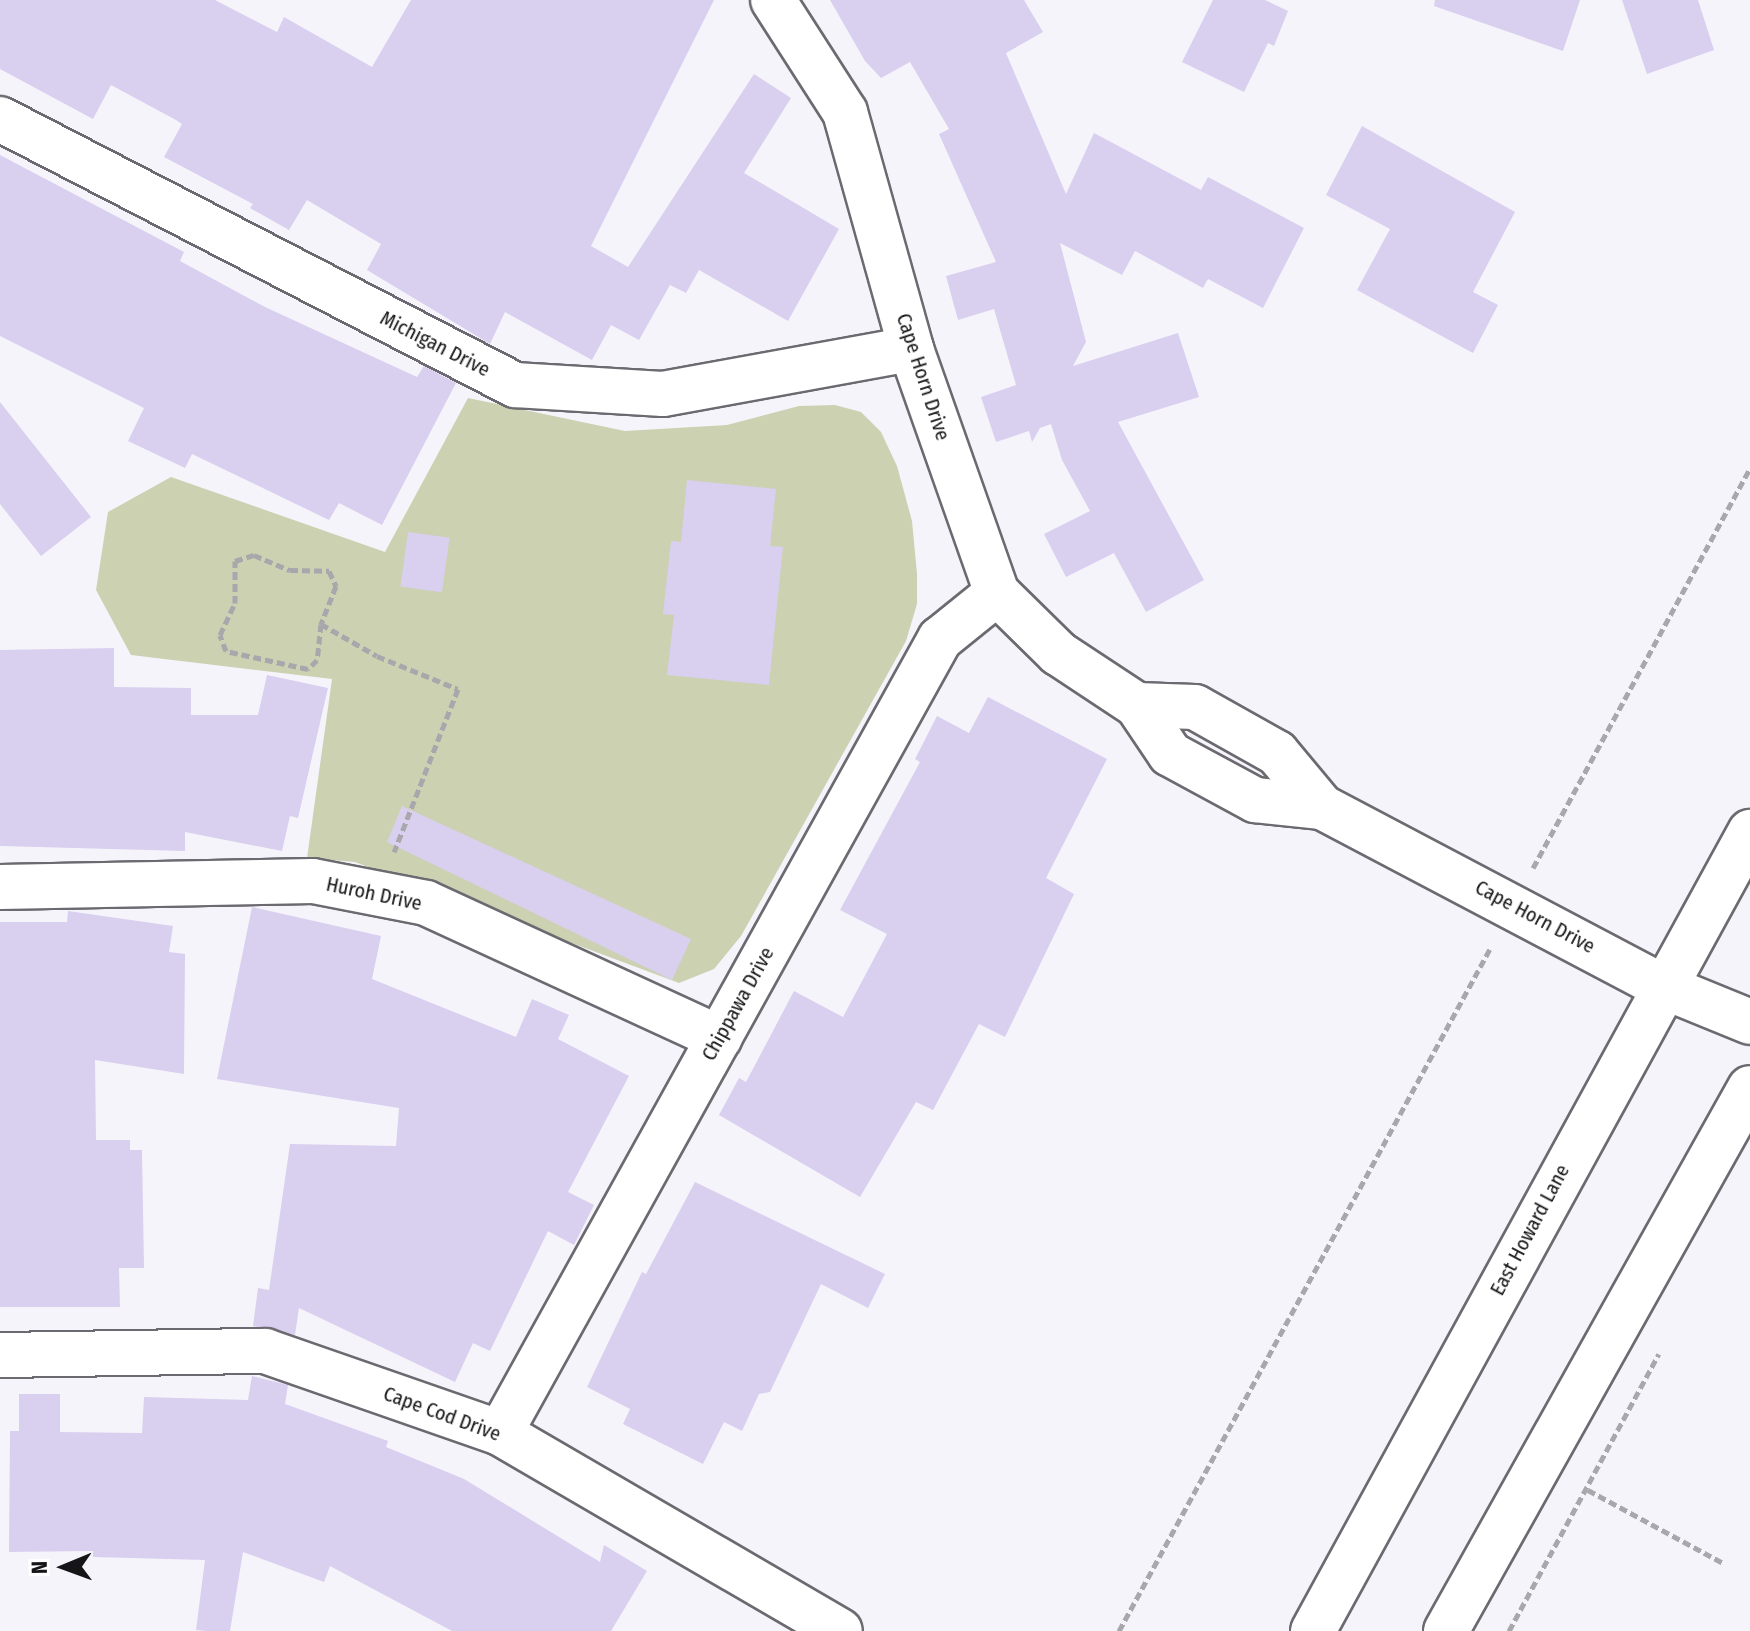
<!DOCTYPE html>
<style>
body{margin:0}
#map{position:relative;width:1750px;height:1631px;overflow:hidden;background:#f6f4fb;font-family:"Fira Sans Condensed",sans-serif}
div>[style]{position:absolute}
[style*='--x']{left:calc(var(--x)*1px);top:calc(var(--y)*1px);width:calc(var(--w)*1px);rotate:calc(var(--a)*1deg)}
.green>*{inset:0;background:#ccd1b2}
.building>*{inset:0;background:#d9cfef;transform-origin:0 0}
.path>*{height:5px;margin-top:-2.5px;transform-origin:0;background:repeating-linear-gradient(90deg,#a8a7ac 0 8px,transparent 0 12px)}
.roads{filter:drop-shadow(2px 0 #6c6a70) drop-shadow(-2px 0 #6c6a70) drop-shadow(0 2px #6c6a70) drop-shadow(0 -2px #6c6a70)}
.minor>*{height:44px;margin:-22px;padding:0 22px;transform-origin:22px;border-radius:22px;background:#fff}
.major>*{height:44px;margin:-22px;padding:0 22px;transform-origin:22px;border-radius:22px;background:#fff}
span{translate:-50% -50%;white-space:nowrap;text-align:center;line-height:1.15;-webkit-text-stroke:7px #fff;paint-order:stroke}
.street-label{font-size:20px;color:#151416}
.north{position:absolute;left:24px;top:1527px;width:80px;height:80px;-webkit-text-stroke:6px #fff;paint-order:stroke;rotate:269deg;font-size:22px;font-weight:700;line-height:32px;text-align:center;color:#151416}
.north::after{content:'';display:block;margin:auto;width:28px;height:36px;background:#151416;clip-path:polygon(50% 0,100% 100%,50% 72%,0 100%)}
</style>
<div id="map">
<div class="green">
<div style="clip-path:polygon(468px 398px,625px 431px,727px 425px,799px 406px,835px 405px,861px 412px,881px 432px,897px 466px,912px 521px,917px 574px,917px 604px,906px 641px,741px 936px,714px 969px,679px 983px,355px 862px,307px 858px,332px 679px,131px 655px,96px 590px,108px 512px,171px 477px,385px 552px)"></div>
</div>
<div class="building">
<div style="clip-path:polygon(0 0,215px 0,277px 32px,284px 17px,372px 67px,411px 0,714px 0,591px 246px,628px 267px,754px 74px,791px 98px,744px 173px,839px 229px,788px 321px,699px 270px,686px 293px,670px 285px,639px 340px,611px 325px,592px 360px,505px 312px,490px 344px,367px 270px,381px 244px,307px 200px,289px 230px,250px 208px,253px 204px,164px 157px,182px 124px,176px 120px,111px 85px,93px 119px,0 69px)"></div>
<div style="clip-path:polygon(830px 0,1024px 0,1043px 32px,1006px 53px,1066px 194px,1094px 133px,1201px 190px,1208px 177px,1304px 228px,1263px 308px,1208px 279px,1203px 288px,1135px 251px,1122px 275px,1060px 243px,1086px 342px,1073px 366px,1178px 333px,1199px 397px,1118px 422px,1204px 580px,1146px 612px,1114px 553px,1066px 577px,1044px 534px,1090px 511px,1062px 460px,1051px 424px,1040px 428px,1032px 442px,1029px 431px,996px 442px,981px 397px,1016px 385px,994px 309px,958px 320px,946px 276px,996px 262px,939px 134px,949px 129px,910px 62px,881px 78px,865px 61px)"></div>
<div style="clip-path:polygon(1213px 0,1265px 0,1288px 11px,1274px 46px,1268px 43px,1244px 92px,1182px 62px)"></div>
<div style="clip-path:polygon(1435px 0,1580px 0,1563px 51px,1434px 6px)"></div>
<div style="clip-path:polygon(1622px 0,1698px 0,1714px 50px,1647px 74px)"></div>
<div style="clip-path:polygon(1362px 126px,1515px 212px,1473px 292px,1498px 305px,1473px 353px,1357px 290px,1390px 229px,1326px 195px)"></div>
<div style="clip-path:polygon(0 155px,184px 252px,180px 261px,265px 307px,417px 377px,424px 366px,456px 383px,382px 525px,339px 503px,329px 520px,192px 454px,185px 468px,128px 441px,144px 408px,0 336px)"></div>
<div style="clip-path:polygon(0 402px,91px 517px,41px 556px,0 504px)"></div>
<div style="clip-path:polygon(687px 480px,776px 489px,770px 546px,783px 547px,769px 685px,667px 675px,674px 615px,663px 614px,671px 541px,681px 542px)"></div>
<div style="left:408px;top:532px;width:42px;height:55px;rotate:8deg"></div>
<div style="clip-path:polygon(114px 648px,114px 687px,191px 688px,191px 715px,258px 715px,267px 675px,328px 688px,298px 818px,290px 816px,282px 851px,185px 832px,185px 851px,0 846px,0 650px)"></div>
<div style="clip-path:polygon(988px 697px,1107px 759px,1046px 878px,1074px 894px,1005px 1037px,979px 1024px,933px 1110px,916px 1102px,860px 1197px,719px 1115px,739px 1078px,746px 1082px,794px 991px,843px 1017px,887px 934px,840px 910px,920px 762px,915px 759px,937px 716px,969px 733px)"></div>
<div style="clip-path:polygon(402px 806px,691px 939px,672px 980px,387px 842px)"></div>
<div style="clip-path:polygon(252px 907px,381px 936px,372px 979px,516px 1037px,532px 999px,569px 1015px,558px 1039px,629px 1076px,568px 1192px,594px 1205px,574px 1245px,548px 1231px,490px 1351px,473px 1343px,455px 1382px,299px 1308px,295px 1335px,253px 1326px,258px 1288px,269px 1290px,290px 1144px,396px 1146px,399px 1108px,217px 1079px)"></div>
<div style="clip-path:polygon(68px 911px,173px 926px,169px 952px,185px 954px,184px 1074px,95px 1060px,96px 1140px,130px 1140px,130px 1150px,142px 1150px,144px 1268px,119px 1268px,120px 1307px,0 1307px,0 922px,67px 922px)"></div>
<div style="clip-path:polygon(695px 1182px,885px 1274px,868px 1308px,821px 1284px,770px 1392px,759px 1394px,742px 1431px,724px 1422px,703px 1464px,623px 1424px,630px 1409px,587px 1387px,642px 1272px,646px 1274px)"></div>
<div style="clip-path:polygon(252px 1376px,288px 1385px,285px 1404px,388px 1441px,386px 1447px,464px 1479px,600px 1562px,604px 1545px,647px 1571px,611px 1631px,452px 1631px,330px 1566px,324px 1582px,243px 1552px,230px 1631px,206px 1631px,196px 1630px,205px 1560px,93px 1557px,93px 1551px,9px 1552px,10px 1431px,19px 1431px,19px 1394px,60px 1394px,60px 1432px,142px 1433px,144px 1397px,248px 1400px)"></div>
</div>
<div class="path">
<div style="--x:321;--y:624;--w:36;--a:96"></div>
<div style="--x:317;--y:660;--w:13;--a:135"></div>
<div style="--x:308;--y:669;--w:84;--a:-167.6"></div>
<div style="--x:226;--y:651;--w:17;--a:-111"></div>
<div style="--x:220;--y:635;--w:35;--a:-65"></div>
<div style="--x:235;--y:603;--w:42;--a:-90"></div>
<div style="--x:235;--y:561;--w:20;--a:-18"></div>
<div style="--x:254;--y:555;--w:39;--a:23"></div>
<div style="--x:290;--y:570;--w:39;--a:1"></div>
<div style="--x:329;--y:571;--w:17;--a:65"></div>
<div style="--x:336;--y:586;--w:41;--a:111.5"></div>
<div style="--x:321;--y:624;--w:64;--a:29.7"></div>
<div style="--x:377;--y:656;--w:87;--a:22.2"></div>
<div style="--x:458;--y:689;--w:175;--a:111.4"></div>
<div style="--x:1533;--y:868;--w:455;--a:-61.5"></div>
<div style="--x:1588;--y:1490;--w:153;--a:28.4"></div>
<div style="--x:1119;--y:1631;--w:779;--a:-61.46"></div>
<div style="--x:1509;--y:1631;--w:315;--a:-61.6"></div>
</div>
<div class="roads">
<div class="minor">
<div style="--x:773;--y:0;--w:133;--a:57.3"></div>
<div style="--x:845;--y:112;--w:246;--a:74.4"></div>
<div style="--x:911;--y:349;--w:259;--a:70.6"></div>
<div style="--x:997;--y:593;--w:86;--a:44.5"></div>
<div style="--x:1058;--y:653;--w:95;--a:33.4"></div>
<div style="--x:1137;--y:705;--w:59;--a:56"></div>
<div style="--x:1170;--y:754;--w:97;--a:28.4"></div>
<div style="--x:1255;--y:800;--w:67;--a:6"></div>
<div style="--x:1322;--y:807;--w:384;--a:27.8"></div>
<div style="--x:1662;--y:986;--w:95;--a:22.2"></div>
<div style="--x:0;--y:119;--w:580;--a:27.32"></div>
<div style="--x:515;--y:385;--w:148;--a:3.5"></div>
<div style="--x:663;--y:394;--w:252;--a:-10.3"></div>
<div style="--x:1137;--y:705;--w:58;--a:2"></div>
<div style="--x:1195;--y:707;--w:94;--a:29.3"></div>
<div style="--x:1277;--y:753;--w:70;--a:50.2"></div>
<div style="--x:0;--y:887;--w:313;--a:-1.1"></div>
<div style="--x:313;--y:881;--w:115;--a:11"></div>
<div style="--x:426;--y:903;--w:323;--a:24.7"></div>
<div style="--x:0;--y:1355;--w:265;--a:-0.9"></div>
<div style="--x:265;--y:1351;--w:249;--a:19.2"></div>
<div style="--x:500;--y:1433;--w:393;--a:30.2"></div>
<div style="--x:500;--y:1433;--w:908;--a:-61.01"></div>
<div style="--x:940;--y:639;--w:73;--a:-38.9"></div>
</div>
<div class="major">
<div style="--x:1313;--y:1631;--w:911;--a:-61.32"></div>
<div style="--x:1446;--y:1631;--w:622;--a:-60.76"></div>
</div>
</div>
<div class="street-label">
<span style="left:435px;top:344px;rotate:27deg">Michigan Drive</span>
<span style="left:923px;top:377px;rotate:72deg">Cape Horn Drive</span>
<span style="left:374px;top:894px;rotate:12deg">Huroh Drive</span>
<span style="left:1535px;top:917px;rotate:28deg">Cape Horn Drive</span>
<span style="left:738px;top:1004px;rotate:-61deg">Chippawa Drive</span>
<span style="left:1530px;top:1230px;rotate:-62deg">East Howard Lane</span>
<span style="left:442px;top:1414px;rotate:20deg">Cape Cod Drive</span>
</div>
<div class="north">N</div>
</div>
